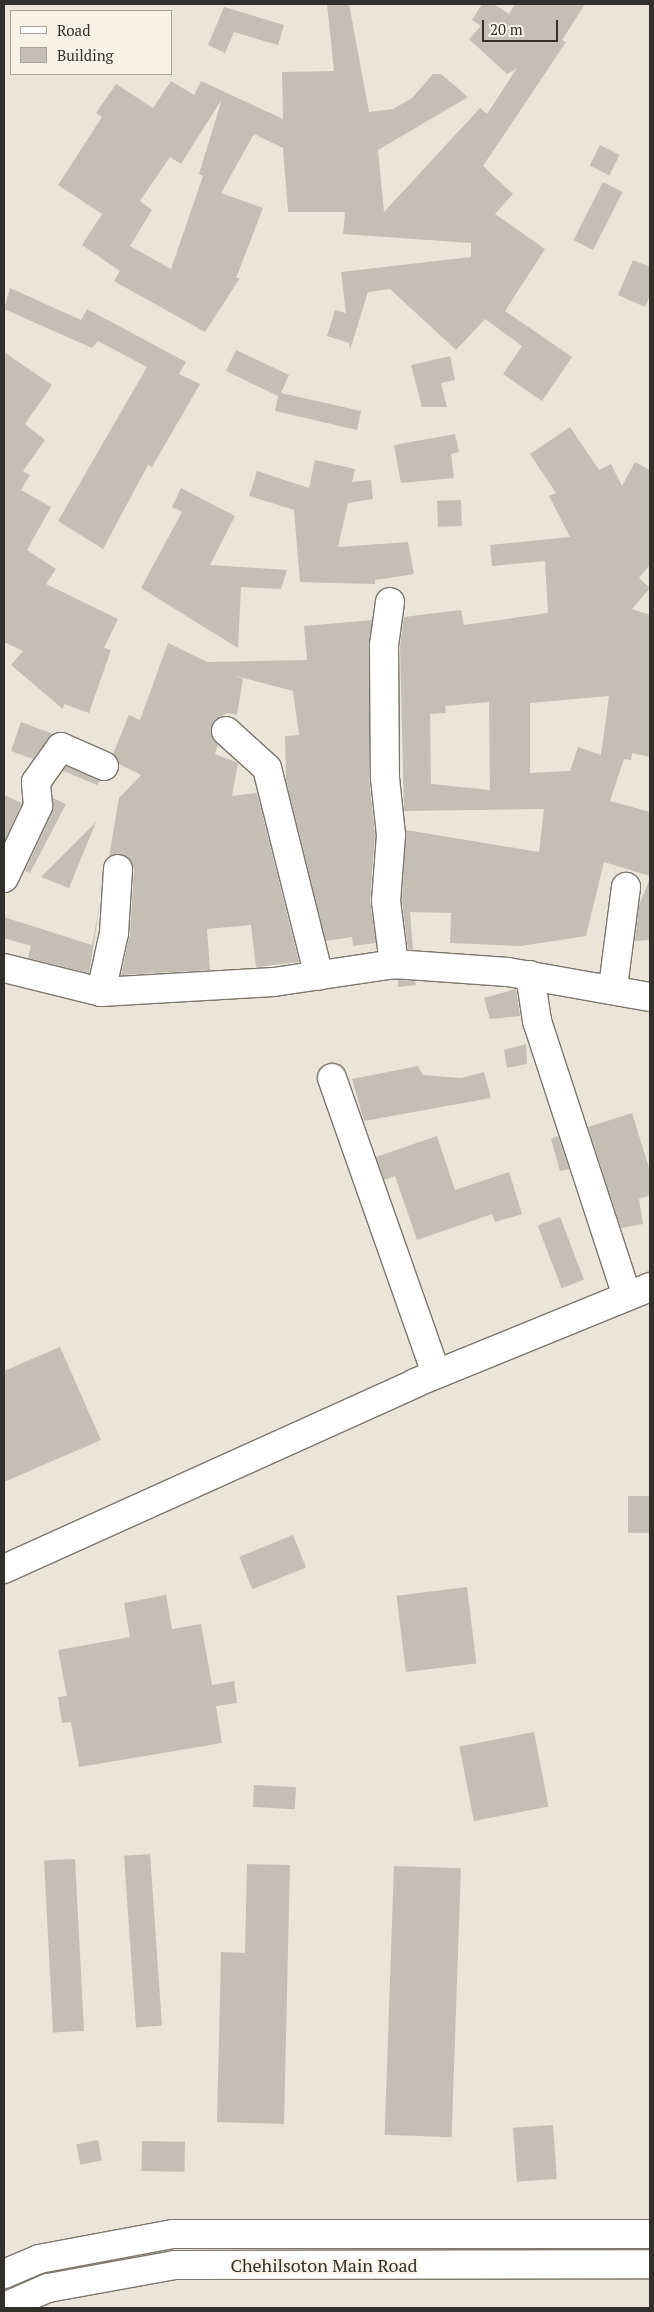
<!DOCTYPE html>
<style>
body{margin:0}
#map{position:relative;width:654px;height:2312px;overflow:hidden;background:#ebe4d8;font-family:"PT Serif",serif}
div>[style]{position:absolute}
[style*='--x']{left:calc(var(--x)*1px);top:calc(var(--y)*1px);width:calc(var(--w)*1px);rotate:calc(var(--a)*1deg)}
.building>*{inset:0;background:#c5beb4;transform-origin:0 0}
.roads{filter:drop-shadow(1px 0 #7c766c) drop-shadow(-1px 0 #7c766c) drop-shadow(0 1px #7c766c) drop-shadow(0 -1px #7c766c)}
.minor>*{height:28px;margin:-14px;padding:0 14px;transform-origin:14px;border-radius:14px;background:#fff}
.secondary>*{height:28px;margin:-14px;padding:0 14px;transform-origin:14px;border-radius:14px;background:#fff}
span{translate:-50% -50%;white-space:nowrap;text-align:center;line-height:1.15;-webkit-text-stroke:4px #f8f1e6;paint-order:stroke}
.street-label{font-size:18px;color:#32302b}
.frame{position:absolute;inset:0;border:5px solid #32302b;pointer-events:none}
.legend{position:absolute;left:10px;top:10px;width:162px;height:65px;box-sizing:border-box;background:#f8f1e6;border:1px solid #a9a49b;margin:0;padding:6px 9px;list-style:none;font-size:15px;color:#32302b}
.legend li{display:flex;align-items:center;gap:10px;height:25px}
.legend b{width:25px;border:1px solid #a9a49b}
.scale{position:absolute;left:482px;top:20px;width:76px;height:22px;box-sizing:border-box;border:2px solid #32302b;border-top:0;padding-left:6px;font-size:15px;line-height:18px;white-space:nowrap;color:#32302b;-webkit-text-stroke:4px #f8f1e6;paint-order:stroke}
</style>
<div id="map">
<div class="building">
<div style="clip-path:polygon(evenodd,327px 4px,349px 4px,369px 112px,393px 109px,412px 98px,433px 74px,441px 74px,468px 97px,378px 150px,384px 212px,480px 108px,487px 114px,517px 68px,507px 74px,469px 39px,481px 26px,472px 20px,482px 4px,494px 4px,509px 14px,515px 4px,585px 4px,562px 40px,566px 42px,483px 166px,513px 194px,495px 214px,545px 249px,505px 311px,572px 357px,542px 401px,503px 374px,522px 346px,485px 319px,456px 350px,390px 289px,368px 292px,350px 350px,349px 343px,327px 336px,335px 310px,346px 313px,341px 272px,471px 257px,471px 243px,343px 234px,345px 212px,288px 212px,283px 148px,254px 134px,221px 193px,263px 208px,236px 278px,240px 278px,205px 332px,114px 281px,120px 271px,82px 245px,102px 214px,58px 185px,102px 117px,96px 113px,116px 84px,153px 108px,171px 81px,194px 95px,201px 81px,283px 119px,282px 72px,334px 71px,327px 4px,222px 99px,199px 174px,203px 176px,171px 269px,130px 246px,152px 210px,140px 201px,170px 157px,181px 164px,222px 99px)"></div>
<div style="clip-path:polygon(224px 7px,284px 25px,278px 45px,234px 32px,225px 53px,208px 45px)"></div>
<div style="left:600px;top:145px;width:22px;height:23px;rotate:27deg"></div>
<div style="left:603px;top:182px;width:22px;height:65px;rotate:27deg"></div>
<div style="clip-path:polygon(633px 260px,650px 267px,650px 295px,645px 307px,618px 295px)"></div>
<div style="clip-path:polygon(10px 288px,81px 320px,87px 309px,186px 362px,179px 374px,200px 384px,152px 467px,148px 465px,103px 549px,58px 521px,147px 367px,98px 341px,92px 348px,4px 309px)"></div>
<div style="clip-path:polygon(236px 350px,289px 375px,281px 393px,361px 411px,357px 430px,275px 411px,278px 396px,226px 371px)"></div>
<div style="clip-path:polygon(4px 352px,52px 385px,25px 424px,45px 440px,23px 471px,30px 475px,21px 490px,51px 507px,27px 550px,56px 569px,46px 584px,118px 619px,104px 648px,111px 650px,89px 713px,64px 704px,63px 709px,11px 665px,23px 651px,4px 642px)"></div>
<div style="clip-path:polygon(450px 356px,455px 380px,441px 383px,447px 407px,422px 407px,411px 365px)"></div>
<div style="clip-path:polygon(evenodd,570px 427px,599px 470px,611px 464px,622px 486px,635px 462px,650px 470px,650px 565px,639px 578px,650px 588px,632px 609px,650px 615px,650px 757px,632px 753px,631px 760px,624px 759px,610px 801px,650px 812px,650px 876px,604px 862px,586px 936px,521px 946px,450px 943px,451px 913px,410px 912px,413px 950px,408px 949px,402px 901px,406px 830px,539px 852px,544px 809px,404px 811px,400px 646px,404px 617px,461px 610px,464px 625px,548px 613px,545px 561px,492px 566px,490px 545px,570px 537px,549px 496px,556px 493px,530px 454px,570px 427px,609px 696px,601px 755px,578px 747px,570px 771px,530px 773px,530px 703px,609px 696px,570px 427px,489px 702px,490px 790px,431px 784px,430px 714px,446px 713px,445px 706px,489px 702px)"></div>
<div style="clip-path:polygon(455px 434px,459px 452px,451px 454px,454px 478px,401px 483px,394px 445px)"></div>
<div style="clip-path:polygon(315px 460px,355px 469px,352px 482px,371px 480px,373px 499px,348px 503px,338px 547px,408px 542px,414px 574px,375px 580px,375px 584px,300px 582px,294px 510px,249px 496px,257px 471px,309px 488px)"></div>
<div style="clip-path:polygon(181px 488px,235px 516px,210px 565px,287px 570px,281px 589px,241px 587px,238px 648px,141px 588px,182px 512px,172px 507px)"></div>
<div style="left:461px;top:500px;width:26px;height:24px;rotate:88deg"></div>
<div style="clip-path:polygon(372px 620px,369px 778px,375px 835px,370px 900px,376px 943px,353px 946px,352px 937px,326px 941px,286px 780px,285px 736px,299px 735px,293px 691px,236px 676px,243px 679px,237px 715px,227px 713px,214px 721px,211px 728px,218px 744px,215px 754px,238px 763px,232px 796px,257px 793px,299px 962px,256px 967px,251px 925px,207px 929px,210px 970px,121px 975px,130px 934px,134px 869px,126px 856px,109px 857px,119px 798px,141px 775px,119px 764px,113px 754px,129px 715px,140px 720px,168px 643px,207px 662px,307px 660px,304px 626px)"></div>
<div style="clip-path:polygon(21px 722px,53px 734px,33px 759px,11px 751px)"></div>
<div style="clip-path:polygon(66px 766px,98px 780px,100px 781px,97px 785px,63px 771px)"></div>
<div style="clip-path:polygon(4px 795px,22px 803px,4px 842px)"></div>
<div style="clip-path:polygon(53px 798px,66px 804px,30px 873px,25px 871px,52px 813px)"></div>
<div style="clip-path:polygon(96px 822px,69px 888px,41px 877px)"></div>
<div style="clip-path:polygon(649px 881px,650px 940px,635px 941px,639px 905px)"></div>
<div style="clip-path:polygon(100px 903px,89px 973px,28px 958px,31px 946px,4px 938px,4px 917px,92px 945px)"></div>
<div style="clip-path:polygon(398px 980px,415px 981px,416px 985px,398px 987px)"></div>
<div style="clip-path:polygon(516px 989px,520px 1016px,490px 1019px,484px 998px)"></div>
<div style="clip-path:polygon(526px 1044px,527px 1064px,507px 1068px,504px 1050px)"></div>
<div style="clip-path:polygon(418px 1066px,423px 1075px,461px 1078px,484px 1072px,491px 1098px,364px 1121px,352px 1079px)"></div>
<div style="clip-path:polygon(632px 1113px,650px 1171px,650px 1195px,639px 1199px,643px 1224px,621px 1228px,588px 1127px)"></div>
<div style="clip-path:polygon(437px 1136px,455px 1190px,509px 1172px,522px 1214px,495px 1222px,492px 1214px,417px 1240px,395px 1176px,384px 1180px,376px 1157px)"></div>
<div style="clip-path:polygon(558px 1136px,569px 1169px,560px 1171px,551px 1139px)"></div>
<div style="left:560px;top:1217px;width:67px;height:24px;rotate:69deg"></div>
<div style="clip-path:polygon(60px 1347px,101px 1440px,4px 1482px,4px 1371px)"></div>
<div style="left:628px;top:1496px;width:22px;height:37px"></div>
<div style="left:293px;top:1535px;width:35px;height:58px;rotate:68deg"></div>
<div style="left:467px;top:1587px;width:77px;height:71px;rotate:83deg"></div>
<div style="clip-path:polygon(166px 1595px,172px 1629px,201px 1624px,212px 1685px,234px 1681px,237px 1703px,216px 1706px,222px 1743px,79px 1767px,71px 1722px,62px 1723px,58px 1697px,67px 1696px,58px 1650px,130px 1637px,124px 1603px)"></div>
<div style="left:534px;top:1732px;width:76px;height:76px;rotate:79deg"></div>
<div style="left:254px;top:1785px;width:42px;height:22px;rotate:3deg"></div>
<div style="left:150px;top:1854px;width:172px;height:26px;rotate:86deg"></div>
<div style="left:75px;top:1859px;width:172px;height:31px;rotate:87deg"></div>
<div style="clip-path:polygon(247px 1864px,290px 1865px,284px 2124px,217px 2122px,221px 1952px,245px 1953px)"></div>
<div style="left:394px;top:1866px;width:67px;height:269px;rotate:2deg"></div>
<div style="left:553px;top:2125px;width:54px;height:40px;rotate:86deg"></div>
<div style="left:98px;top:2140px;width:21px;height:22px;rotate:79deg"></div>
<div style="left:142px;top:2141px;width:43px;height:30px;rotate:1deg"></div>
</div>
<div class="roads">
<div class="minor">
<div style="--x:390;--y:602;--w:43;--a:97.9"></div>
<div style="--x:384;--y:645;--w:133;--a:89.6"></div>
<div style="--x:385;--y:778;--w:57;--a:84"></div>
<div style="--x:391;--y:835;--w:66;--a:94.3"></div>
<div style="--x:386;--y:901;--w:64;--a:82.8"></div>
<div style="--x:226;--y:731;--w:55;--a:42.1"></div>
<div style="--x:267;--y:768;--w:214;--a:76"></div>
<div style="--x:4;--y:878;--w:80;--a:-64.7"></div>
<div style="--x:38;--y:806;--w:24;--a:-95"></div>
<div style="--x:36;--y:782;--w:43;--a:-54.5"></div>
<div style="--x:61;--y:747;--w:47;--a:23.8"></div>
<div style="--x:4;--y:968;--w:100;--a:13.9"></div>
<div style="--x:101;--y:992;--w:173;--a:-3.3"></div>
<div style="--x:274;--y:982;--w:121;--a:-8.5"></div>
<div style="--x:394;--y:964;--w:114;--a:4"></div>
<div style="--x:508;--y:972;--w:144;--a:10"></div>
<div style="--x:530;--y:975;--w:47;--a:81.3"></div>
<div style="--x:537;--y:1021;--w:289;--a:71.9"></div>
<div style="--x:613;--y:987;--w:101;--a:-82.6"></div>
<div style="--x:101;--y:992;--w:60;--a:-77.6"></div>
<div style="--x:114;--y:933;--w:64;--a:-86.4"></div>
<div style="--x:332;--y:1078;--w:314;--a:70.6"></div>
<div style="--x:4;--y:1569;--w:451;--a:-24.3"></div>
<div style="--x:415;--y:1383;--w:254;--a:-22.2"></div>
</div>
<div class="secondary">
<div style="--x:4;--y:2274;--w:38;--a:-23"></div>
<div style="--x:39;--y:2259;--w:136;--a:-10.6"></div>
<div style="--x:173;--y:2234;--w:477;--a:0"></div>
<div style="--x:4;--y:2307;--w:48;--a:-23.4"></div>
<div style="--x:48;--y:2288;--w:129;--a:-10.3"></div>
<div style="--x:175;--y:2265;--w:475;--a:-0.1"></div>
</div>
</div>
<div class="street-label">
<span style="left:324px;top:2265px">Chehilsoton Main Road</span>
</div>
<div class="frame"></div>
<ul class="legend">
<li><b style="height:6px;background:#fff"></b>Road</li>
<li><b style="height:14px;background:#c5beb4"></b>Building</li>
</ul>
<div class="scale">20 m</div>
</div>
